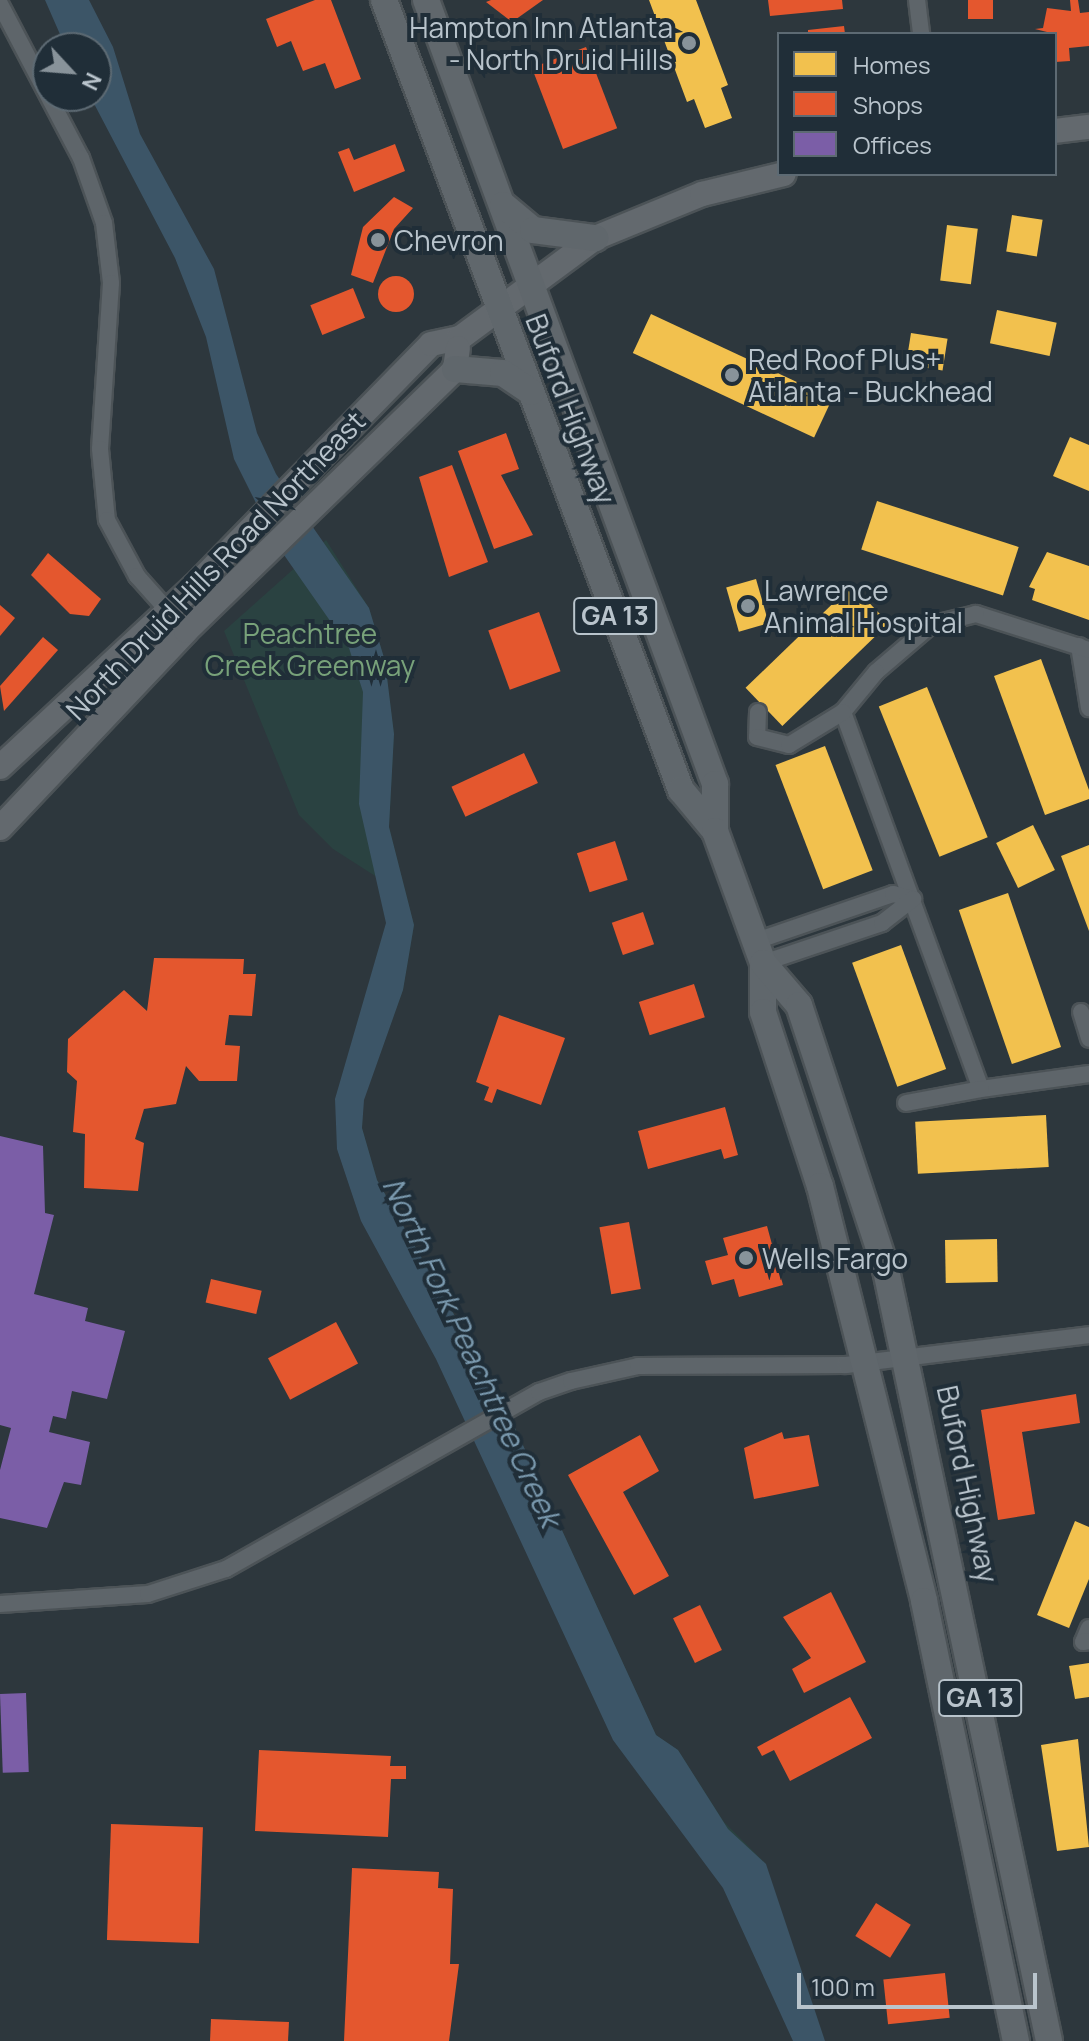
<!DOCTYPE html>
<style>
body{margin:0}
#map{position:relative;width:1089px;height:2041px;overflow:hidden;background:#2d373d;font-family:Manrope,sans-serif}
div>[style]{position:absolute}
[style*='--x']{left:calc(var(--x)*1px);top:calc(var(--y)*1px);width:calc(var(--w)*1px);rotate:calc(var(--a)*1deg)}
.green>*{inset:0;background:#2a4241}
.water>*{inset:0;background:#3c5567}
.homes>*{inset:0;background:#f2c14e;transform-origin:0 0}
.shops>*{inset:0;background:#e4572e;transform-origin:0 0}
.round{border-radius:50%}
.offices>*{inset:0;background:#7b5ea7;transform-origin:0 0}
.roads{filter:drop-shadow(2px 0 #4c5357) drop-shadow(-2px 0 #4c5357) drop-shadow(0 2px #4c5357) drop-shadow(0 -2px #4c5357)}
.minor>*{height:16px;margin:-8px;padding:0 8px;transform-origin:8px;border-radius:8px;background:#5e656a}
.secondary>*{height:24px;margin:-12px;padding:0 12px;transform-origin:12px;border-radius:12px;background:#63696e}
.primary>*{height:26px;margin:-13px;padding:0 13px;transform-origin:13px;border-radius:13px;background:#60676c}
.dots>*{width:22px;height:22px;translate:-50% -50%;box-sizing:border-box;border:4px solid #202e38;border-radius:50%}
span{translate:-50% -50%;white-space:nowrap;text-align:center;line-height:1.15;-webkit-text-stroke:8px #202e38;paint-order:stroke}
.shield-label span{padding:2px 6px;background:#202e38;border:2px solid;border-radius:6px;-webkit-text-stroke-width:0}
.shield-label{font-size:26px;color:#b9c4cc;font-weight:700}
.poi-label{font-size:28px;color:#b9c4cc}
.right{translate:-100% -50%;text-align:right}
.left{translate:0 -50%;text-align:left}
.street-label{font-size:28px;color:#b9c4cc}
.park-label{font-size:28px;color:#78a27a}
.water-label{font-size:30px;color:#7a99ae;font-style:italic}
.legend{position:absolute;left:777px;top:32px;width:280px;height:144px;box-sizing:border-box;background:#202e38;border:2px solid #5d6a73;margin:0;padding:10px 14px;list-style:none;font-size:24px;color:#b9c4cc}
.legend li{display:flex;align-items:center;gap:16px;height:40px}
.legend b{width:40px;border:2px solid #5d6a73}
.north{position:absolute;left:32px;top:32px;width:80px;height:80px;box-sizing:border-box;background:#202e38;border:2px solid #5d6a73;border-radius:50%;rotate:116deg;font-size:22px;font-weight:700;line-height:32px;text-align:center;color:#b9c4cc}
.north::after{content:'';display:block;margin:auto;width:28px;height:36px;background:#88939a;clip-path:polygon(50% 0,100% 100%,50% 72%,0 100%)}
.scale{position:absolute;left:797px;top:1973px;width:240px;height:36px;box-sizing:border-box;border:4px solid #b9c4cc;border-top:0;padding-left:10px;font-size:24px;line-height:28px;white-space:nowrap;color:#b9c4cc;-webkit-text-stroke:6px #202e38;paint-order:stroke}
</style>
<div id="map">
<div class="green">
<div style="clip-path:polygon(326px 540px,369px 608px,385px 661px,394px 734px,389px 827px,414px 925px,403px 990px,363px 1100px,362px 1128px,377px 1180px,499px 1393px,656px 1735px,678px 1750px,724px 1822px,766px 1864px,745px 1887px,600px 1682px,351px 1125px,394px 888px,333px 849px,299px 815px,224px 631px)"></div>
</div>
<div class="water">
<div style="clip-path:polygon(45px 0,89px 0,113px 47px,140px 134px,214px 269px,257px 433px,276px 474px,369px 608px,385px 661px,394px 734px,389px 827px,414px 925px,403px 990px,364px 1100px,362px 1128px,377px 1180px,499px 1393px,656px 1735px,678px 1750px,728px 1829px,766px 1864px,825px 2041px,793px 2041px,723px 1888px,613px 1740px,436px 1359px,361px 1221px,337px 1149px,335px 1099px,386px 923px,359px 804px,363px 692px,349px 648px,277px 545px,234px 459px,206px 337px,175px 258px,90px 96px,96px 48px,66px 48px)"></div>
</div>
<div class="homes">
<div style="clip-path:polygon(649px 0,696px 0,728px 85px,721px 88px,732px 118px,705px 128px,694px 99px,687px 102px)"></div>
<div style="left:1012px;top:215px;width:31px;height:37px;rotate:9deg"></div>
<div style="left:947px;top:225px;width:31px;height:56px;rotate:7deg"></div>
<div style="left:997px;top:310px;width:61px;height:34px;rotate:12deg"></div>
<div style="left:651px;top:314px;width:200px;height:43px;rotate:25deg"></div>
<div style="left:911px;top:333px;width:37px;height:32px;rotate:9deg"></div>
<div style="clip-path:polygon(1070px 437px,1089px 445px,1089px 491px,1053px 476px)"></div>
<div style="left:877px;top:501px;width:149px;height:51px;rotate:18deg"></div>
<div style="clip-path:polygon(1047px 552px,1089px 566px,1089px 620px,1032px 600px,1035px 589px,1029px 587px)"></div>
<div style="left:756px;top:579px;width:46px;height:31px;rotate:74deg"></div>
<div style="left:852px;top:585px;width:53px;height:148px;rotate:46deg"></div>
<div style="clip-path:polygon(1041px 659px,1089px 790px,1089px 799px,1045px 815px,994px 676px)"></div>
<div style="left:927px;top:687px;width:162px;height:52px;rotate:68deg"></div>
<div style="left:825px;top:746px;width:133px;height:53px;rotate:69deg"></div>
<div style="left:1033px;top:825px;width:50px;height:41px;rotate:64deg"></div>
<div style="clip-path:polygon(1089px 845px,1089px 931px,1061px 856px)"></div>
<div style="left:1008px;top:893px;width:163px;height:52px;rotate:71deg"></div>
<div style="left:901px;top:945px;width:132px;height:52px;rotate:70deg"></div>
<div style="left:1046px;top:1115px;width:52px;height:131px;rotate:87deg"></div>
<div style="left:997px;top:1239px;width:43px;height:52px;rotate:89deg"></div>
<div style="clip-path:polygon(1075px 1521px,1089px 1527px,1089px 1579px,1069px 1628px,1037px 1615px)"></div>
<div style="clip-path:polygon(1089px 1663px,1089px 1697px,1075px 1699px,1069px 1666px)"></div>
<div style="clip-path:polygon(1078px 1739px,1089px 1847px,1057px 1851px,1041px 1745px)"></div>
</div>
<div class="shops">
<div style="clip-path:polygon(315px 0,331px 0,361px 79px,335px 89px,325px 63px,303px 71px,291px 41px,277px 47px,266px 19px)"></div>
<div style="clip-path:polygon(543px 0,512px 22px,486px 2px,491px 0)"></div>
<div style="clip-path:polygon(768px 0,842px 0,843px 9px,770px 16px)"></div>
<div style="left:968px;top:0;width:25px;height:19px"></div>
<div style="clip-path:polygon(1070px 0,1078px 0,1080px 13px,1089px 12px,1089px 46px,1069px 48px,1070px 61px,1055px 62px,1055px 34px,1035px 29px,1043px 28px,1047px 8px,1071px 11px)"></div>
<div style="clip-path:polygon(844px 26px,845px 34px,808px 34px,808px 30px)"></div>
<div style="left:586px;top:47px;width:87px;height:58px;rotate:69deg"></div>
<div style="clip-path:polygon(395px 144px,405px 171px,354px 192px,338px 152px,349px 148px,354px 160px)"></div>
<div style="clip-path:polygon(394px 197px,413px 208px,394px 229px,373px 283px,351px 275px,363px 227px)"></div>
<div class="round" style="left:378px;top:276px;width:36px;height:36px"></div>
<div style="left:353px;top:288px;width:32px;height:46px;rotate:68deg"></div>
<div style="clip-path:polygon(506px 433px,519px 469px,501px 475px,533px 535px,494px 549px,458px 451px)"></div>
<div style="clip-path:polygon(452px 465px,488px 562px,449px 577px,419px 477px)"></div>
<div style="clip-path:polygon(48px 553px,101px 599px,89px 616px,70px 614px,31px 575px)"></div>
<div style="clip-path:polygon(0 605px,15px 618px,0 636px)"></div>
<div style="left:539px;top:612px;width:63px;height:54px;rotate:70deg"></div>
<div style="clip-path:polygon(43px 637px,58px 650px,4px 711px,0 686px)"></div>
<div style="left:524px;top:753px;width:33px;height:80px;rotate:65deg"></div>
<div style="left:615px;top:841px;width:41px;height:40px;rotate:72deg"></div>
<div style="left:643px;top:912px;width:34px;height:33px;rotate:71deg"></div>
<div style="clip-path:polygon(154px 958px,244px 959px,243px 974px,256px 974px,252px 1016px,229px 1015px,225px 1045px,240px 1046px,237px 1081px,199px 1081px,186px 1066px,176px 1104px,144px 1109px,135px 1139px,144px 1143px,138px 1191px,84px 1188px,85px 1134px,73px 1132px,77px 1081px,67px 1072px,68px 1039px,124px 990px,147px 1011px)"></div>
<div style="left:694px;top:984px;width:35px;height:58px;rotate:72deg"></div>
<div style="clip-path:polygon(499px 1015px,565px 1038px,541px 1105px,497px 1089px,492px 1103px,484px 1100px,489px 1087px,476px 1082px)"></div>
<div style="clip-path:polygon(725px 1107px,738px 1155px,724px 1159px,721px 1149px,648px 1169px,638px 1131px)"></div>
<div style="left:629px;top:1222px;width:68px;height:30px;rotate:80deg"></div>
<div style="clip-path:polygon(767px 1226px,783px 1285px,739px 1297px,734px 1279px,712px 1285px,705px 1261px,728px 1255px,723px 1238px)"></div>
<div style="left:211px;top:1279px;width:52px;height:24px;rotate:13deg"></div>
<div style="left:336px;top:1322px;width:47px;height:77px;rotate:62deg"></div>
<div style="clip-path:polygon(1076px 1394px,1080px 1423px,1022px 1432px,1035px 1514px,998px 1520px,981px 1410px)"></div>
<div style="clip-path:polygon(782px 1432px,784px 1439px,809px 1435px,819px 1486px,754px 1499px,744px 1448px)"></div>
<div style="clip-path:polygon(640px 1435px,659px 1471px,623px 1492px,669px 1576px,634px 1595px,568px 1475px)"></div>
<div style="clip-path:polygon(831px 1592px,866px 1662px,804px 1693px,792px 1669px,811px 1658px,783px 1617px)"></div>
<div style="left:700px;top:1605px;width:50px;height:30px;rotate:64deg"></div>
<div style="clip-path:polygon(850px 1697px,872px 1738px,790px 1781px,774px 1750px,762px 1756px,757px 1747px)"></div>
<div style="clip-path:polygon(259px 1750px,391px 1756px,390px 1766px,406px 1766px,406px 1779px,391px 1779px,388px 1837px,255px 1831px)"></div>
<div style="left:111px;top:1824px;width:92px;height:116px;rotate:2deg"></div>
<div style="clip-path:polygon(352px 1868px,439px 1872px,438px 1888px,453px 1889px,450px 1964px,459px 1964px,449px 2041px,344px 2041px)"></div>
<div style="left:876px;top:1903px;width:41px;height:39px;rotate:32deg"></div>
<div style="left:945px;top:1973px;width:45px;height:62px;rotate:84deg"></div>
<div style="clip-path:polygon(211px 2019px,289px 2022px,288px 2041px,210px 2041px)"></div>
</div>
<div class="offices">
<div style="clip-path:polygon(0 1136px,43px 1146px,45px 1213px,54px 1215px,34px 1294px,88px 1308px,85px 1321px,125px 1331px,107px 1399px,72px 1391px,66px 1419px,53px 1416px,49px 1432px,90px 1442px,81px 1485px,64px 1482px,47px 1528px,0 1518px,0 1470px,11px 1428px,0 1425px)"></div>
<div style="left:26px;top:1693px;width:79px;height:26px;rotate:88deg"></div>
</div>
<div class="roads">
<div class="minor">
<div style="--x:917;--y:0;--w:34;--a:83"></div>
<div style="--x:0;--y:4;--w:174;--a:62.3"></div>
<div style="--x:81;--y:158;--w:69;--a:70.5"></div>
<div style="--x:104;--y:223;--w:60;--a:83.3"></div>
<div style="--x:111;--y:283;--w:166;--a:93.8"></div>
<div style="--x:100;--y:449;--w:71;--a:84.4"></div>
<div style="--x:107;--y:520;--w:64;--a:61.8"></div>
<div style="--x:137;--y:576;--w:74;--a:48.3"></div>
<div style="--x:1079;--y:646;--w:63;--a:80.8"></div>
<div style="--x:1089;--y:650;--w:119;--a:-162.3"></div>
<div style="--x:976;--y:614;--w:46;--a:166.3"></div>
<div style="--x:931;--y:625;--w:72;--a:139.5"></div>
<div style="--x:876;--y:672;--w:52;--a:129.5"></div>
<div style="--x:843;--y:712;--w:401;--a:69.9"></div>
<div style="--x:981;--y:1089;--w:109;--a:-7.9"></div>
<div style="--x:758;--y:712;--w:25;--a:92"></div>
<div style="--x:757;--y:737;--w:33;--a:14"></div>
<div style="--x:789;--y:745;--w:63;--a:-31.4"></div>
<div style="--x:756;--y:941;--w:145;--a:-18.9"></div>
<div style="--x:893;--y:894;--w:21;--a:14"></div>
<div style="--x:763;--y:963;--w:126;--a:-18.6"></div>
<div style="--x:882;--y:923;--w:39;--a:-38"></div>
<div style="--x:1081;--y:1012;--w:28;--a:73"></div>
<div style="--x:906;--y:1103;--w:76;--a:-10.6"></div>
<div style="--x:0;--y:1604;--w:148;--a:-3.9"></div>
<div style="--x:148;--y:1594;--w:82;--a:-17.8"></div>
<div style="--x:226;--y:1569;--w:360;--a:-29.5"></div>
<div style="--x:539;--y:1392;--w:34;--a:-19"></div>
<div style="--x:571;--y:1381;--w:69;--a:-12.6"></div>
<div style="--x:638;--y:1366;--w:208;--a:-0.3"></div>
<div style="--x:846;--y:1365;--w:245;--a:-7"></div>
<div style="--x:1089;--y:1628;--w:15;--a:113"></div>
<div style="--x:1083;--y:1642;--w:6;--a:-9"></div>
</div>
<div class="secondary">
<div style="--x:1055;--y:131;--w:34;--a:-7"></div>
<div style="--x:0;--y:767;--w:265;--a:-42.9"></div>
<div style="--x:194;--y:587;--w:339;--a:-45.7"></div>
<div style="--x:431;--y:344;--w:30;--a:-12"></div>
<div style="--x:460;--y:338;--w:168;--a:-36.5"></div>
<div style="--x:595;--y:238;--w:116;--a:-22.4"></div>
<div style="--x:702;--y:194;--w:84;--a:-13.7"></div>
<div style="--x:0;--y:828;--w:271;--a:-46.6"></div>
<div style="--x:186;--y:631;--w:376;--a:-44.2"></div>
<div style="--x:455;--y:369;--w:21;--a:-82"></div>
</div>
<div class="primary">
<div style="--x:384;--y:0;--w:844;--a:69.4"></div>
<div style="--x:681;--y:790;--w:53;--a:50.3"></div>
<div style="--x:426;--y:0;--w:836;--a:69.76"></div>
<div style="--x:715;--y:784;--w:47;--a:90"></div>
<div style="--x:715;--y:831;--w:140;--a:70"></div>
<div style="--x:763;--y:963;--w:49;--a:90"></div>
<div style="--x:763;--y:1012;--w:183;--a:71.9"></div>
<div style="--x:820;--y:1186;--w:428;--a:75.9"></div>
<div style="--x:924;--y:1601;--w:450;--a:78.2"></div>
<div style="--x:503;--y:205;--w:39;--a:40"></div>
<div style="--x:533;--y:230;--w:63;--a:7.4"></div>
<div style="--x:455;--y:369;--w:48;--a:4.8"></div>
<div style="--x:503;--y:373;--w:34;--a:34"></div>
<div style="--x:763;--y:963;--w:55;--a:49.4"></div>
<div style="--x:799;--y:1005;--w:279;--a:71.8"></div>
<div style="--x:886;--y:1270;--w:788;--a:78.06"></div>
</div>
</div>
<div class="dots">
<div style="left:689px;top:43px;background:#88939a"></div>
<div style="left:378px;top:240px;background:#88939a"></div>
<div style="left:732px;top:375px;background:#88939a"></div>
<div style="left:748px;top:606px;background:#88939a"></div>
<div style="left:746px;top:1258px;background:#88939a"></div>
</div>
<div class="shield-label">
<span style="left:615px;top:616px">GA 13</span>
<span style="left:980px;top:1698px">GA 13</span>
</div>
<div class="poi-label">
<span class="right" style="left:673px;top:43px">Hampton Inn Atlanta<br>- North Druid Hills</span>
<span class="left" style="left:394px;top:240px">Chevron</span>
<span class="left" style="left:748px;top:375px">Red Roof Plus+<br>Atlanta - Buckhead</span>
<span class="left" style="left:764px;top:606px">Lawrence<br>Animal Hospital</span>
<span class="left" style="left:762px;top:1258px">Wells Fargo</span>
</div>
<div class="street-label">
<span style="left:571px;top:409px;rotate:69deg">Buford Highway</span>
<span style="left:215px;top:565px;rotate:-46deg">North Druid Hills Road Northeast</span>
<span style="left:968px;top:1484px;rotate:78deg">Buford Highway</span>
</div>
<div class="park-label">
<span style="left:310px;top:649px">Peachtree<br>Creek Greenway</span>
</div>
<div class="water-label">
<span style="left:472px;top:1352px;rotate:65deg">North Fork Peachtree Creek</span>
</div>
<ul class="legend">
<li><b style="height:22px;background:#f2c14e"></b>Homes</li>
<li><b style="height:22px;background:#e4572e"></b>Shops</li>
<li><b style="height:22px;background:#7b5ea7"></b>Offices</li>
</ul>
<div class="north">N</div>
<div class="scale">100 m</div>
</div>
